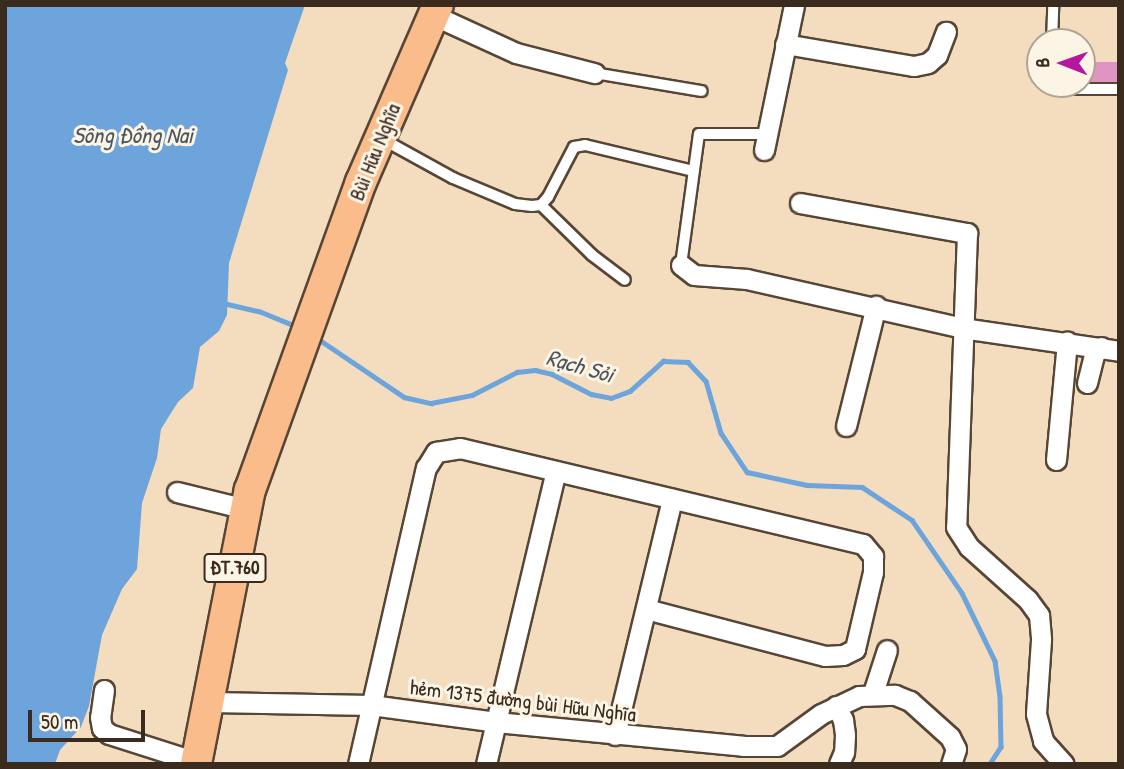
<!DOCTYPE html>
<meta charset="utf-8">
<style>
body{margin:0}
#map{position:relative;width:1124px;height:769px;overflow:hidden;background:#f3ddbe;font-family:"Patrick Hand",sans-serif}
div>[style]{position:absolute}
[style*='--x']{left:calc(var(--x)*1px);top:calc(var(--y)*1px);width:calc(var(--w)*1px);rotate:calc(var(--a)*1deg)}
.water>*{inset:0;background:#6da4db}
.stream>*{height:4.5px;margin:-2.25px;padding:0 2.25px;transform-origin:2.25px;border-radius:2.25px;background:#6da4db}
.building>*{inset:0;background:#e094c1;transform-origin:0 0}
.roads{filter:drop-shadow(2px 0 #574536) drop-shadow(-2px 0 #574536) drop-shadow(0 2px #574536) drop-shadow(0 -2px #574536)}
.service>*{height:10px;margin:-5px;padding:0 5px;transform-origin:5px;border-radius:5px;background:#fff}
.minor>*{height:19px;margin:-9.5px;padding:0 9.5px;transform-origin:9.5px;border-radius:9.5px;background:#fff}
.primary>*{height:30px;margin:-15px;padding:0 15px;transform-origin:15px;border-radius:15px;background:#fabc8b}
span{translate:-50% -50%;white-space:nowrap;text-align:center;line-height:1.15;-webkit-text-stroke:6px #fcf5e5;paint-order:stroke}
.shield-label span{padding:2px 5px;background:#fcf5e5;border:2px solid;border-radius:5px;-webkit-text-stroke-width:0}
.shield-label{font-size:19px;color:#3b2a1e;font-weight:700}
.street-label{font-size:21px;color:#3b2a1e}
.water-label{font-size:23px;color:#4c5560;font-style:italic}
.frame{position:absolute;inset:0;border:7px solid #3b2a1e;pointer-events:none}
.north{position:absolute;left:1026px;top:28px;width:70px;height:70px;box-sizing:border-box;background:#fcf5e5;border:2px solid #afa495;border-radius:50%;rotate:271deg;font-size:19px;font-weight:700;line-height:28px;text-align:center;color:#3b2a1e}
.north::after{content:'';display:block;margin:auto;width:24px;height:32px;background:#b5179e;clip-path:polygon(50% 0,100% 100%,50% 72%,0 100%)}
.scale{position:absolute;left:28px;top:710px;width:117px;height:32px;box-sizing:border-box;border:4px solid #3b2a1e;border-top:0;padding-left:9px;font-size:21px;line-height:24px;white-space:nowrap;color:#3b2a1e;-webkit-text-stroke:5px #fcf5e5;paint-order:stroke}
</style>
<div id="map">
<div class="water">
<div style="clip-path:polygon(5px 5px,305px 5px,285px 63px,288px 70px,229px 263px,227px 315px,219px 331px,200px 347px,193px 388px,178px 402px,161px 429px,157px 458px,142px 503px,137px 569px,122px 589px,102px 635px,89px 706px,81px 727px,60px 750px,55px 764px,5px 764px)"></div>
</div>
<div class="stream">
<div style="--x:223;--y:303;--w:37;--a:13"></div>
<div style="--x:259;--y:311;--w:42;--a:22.3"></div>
<div style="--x:317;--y:338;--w:105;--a:34.1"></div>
<div style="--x:404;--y:397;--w:28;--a:13"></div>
<div style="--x:431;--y:403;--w:42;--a:-11"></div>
<div style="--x:472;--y:395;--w:51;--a:-27.1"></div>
<div style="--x:517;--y:372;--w:18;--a:-6"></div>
<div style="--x:535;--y:370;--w:17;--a:13"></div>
<div style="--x:552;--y:374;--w:44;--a:27.1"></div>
<div style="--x:591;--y:394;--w:20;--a:11"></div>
<div style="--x:611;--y:398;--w:20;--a:-20"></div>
<div style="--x:630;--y:391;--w:45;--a:-42.3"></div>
<div style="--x:663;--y:361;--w:25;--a:2"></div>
<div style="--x:688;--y:362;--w:26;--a:47"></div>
<div style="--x:706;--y:381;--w:54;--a:73.9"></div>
<div style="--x:721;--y:433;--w:47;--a:56.3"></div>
<div style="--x:747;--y:472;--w:61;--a:12.2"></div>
<div style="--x:807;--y:485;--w:55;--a:2.1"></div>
<div style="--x:862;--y:487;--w:60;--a:33.4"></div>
<div style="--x:912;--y:520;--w:88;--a:55.6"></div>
<div style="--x:962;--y:593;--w:76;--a:64.1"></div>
<div style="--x:995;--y:661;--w:35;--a:82"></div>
<div style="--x:1000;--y:696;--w:51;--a:88.9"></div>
<div style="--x:1001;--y:747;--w:20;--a:123"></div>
</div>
<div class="building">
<div style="left:1119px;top:62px;width:20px;height:37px;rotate:90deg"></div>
</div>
<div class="roads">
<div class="service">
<div style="--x:1052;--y:42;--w:37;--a:-88"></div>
<div style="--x:594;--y:73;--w:109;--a:9.5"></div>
<div style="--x:1055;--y:84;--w:9;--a:32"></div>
<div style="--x:1063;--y:89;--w:56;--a:0"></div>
<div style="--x:384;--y:140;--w:79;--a:28.8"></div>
<div style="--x:453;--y:178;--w:67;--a:22.8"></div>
<div style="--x:515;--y:204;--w:17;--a:7"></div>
<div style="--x:532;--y:206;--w:9;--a:-6"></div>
<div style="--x:541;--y:205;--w:11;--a:-49"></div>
<div style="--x:548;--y:197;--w:56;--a:-62.5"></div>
<div style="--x:574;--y:147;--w:11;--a:-10"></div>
<div style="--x:585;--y:145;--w:111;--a:13.5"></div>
<div style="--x:541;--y:205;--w:71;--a:44.4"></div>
<div style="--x:592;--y:255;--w:41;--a:37.1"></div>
<div style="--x:681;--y:265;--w:132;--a:-82.2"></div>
<div style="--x:699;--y:134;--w:68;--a:0"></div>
</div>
<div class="minor">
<div style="--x:433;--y:15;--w:91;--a:24.6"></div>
<div style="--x:516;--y:53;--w:81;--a:14.4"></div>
<div style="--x:785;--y:44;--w:131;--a:9.7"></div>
<div style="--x:914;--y:66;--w:14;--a:-12"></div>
<div style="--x:928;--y:63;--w:12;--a:-42"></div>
<div style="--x:937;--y:55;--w:25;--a:-69"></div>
<div style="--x:764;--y:150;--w:148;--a:-78.3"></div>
<div style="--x:800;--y:203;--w:170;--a:10.2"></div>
<div style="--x:967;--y:233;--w:294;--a:92.1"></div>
<div style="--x:956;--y:527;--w:24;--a:57"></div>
<div style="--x:969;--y:547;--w:79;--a:41.9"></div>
<div style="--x:1028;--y:600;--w:19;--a:54"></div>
<div style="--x:1039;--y:615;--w:25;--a:85"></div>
<div style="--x:1041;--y:640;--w:74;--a:93.9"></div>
<div style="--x:1036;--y:714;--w:28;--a:75"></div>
<div style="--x:1043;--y:741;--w:31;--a:48"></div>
<div style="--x:681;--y:265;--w:16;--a:38"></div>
<div style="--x:694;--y:275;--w:53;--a:4.3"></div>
<div style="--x:747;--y:279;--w:221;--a:12.8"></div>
<div style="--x:962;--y:328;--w:159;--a:8.3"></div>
<div style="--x:1087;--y:383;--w:30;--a:-76"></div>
<div style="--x:1094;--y:354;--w:10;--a:-45"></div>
<div style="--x:846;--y:426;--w:124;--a:-76"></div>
<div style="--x:1056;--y:460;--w:119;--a:-84.7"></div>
<div style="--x:177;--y:492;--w:71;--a:13.8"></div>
<div style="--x:104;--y:690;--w:27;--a:98"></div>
<div style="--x:100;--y:717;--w:11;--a:80"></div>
<div style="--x:102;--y:728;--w:9;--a:41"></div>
<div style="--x:109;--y:734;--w:92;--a:17.7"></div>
<div style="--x:873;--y:693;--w:45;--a:-72"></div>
<div style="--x:210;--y:702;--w:161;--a:1.1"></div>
<div style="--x:371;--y:705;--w:126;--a:7.7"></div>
<div style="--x:496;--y:722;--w:248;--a:5.5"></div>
<div style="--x:743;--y:746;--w:34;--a:0"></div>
<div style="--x:777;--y:746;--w:54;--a:-36"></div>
<div style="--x:821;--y:714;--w:42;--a:-25.3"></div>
<div style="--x:859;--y:696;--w:36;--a:-2"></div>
<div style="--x:895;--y:695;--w:16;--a:22"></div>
<div style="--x:910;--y:701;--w:54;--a:42"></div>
<div style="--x:950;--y:737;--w:13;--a:63"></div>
<div style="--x:956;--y:749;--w:16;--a:108"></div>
<div style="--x:836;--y:706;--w:16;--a:63"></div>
<div style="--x:843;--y:720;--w:15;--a:82"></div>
<div style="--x:845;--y:735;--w:17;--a:93"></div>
<div style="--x:844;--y:752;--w:13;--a:113"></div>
<div style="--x:615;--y:735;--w:243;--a:-76.4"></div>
<div style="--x:358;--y:764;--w:304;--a:-77.1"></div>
<div style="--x:426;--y:468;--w:19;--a:-58"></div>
<div style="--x:436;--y:452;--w:24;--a:-9"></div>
<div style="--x:460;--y:448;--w:414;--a:13.4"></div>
<div style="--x:863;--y:544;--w:16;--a:50"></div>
<div style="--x:873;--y:556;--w:16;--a:90"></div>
<div style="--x:873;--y:572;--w:79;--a:103.2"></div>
<div style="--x:855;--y:649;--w:13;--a:153"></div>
<div style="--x:843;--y:655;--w:18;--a:177"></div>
<div style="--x:825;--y:656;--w:185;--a:-165.3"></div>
<div style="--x:486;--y:764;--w:301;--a:-76.6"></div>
</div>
<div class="primary">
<div style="--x:196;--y:764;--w:279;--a:-78.9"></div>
<div style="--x:250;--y:490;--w:327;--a:-70.2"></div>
<div style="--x:361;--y:182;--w:193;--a:-66.5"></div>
</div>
</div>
<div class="shield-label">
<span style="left:235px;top:568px">ĐT.760</span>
</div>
<div class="street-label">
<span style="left:375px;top:152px;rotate:-68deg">Bùi Hữu Nghĩa</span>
<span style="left:523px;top:701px;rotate:7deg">hẻm 1375 đường bùi Hữu Nghĩa</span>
</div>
<div class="water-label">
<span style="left:133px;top:135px">Sông Đồng Nai</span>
<span style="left:580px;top:366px;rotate:16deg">Rạch Sỏi</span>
</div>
<div class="frame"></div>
<div class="north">B</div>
<div class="scale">50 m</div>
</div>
